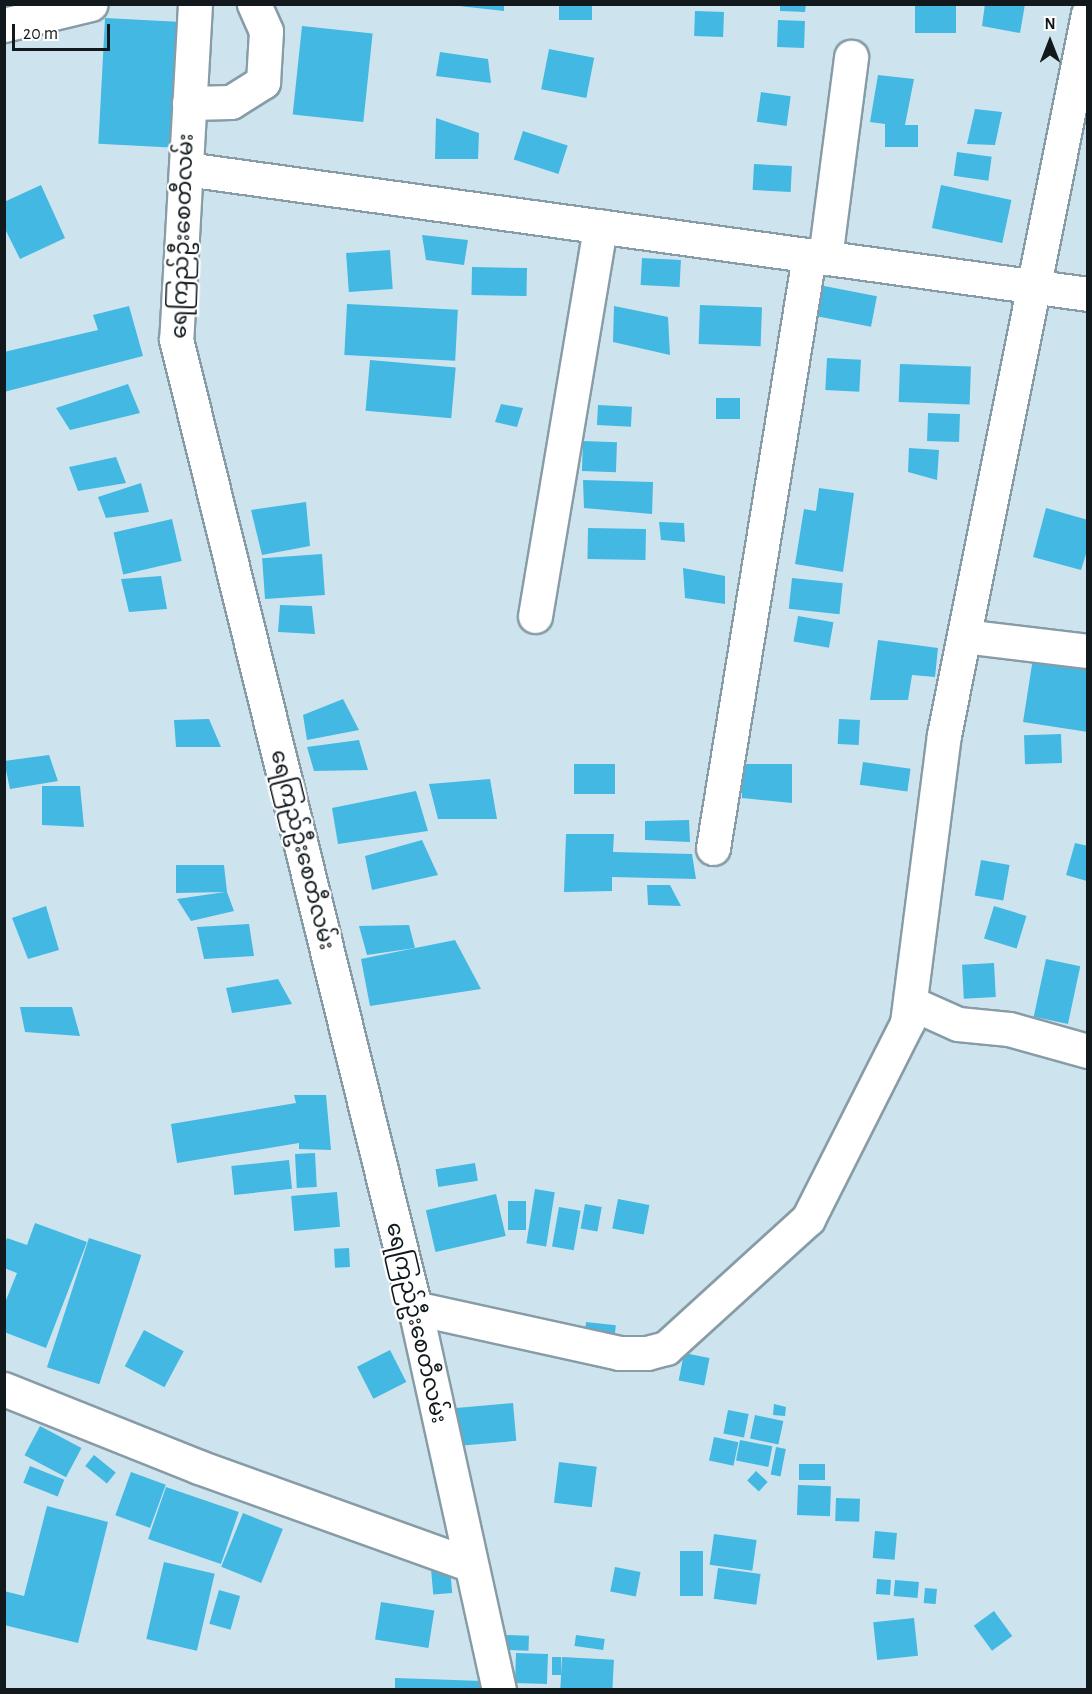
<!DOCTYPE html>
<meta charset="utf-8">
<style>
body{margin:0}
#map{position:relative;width:1092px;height:1694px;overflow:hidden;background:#cde4ee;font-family:"Alegreya Sans","Noto Sans Myanmar",sans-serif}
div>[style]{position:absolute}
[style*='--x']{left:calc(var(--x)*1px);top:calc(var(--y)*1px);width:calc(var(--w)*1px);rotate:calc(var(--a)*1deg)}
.building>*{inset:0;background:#43b8e2;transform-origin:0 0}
.roads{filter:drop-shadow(2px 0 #879ca6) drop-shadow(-2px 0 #879ca6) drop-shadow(0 2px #879ca6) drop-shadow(0 -2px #879ca6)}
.minor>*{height:33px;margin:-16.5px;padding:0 16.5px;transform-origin:16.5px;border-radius:16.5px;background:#fff}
span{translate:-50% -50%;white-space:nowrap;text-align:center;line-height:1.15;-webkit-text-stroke:4.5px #fff;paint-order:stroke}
.street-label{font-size:22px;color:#11191d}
.frame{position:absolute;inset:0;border:6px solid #11191d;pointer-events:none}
.north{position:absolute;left:1020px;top:12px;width:60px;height:60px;-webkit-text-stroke:4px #fff;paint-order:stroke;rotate:0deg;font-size:16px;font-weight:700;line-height:24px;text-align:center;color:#11191d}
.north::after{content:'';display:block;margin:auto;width:21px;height:27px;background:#11191d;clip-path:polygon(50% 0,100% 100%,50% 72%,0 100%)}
.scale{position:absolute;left:12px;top:24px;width:98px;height:27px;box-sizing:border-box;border:3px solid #11191d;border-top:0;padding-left:8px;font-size:18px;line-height:21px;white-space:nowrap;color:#11191d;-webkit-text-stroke:4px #fff;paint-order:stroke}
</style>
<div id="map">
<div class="building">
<div style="clip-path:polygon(441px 4px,504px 4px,504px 11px)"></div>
<div style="left:559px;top:4px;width:33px;height:16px"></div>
<div style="clip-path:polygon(780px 4px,806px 4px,805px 12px,780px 11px)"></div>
<div style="left:915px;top:4px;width:41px;height:29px"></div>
<div style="clip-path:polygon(985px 4px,1025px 4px,1020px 33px,982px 26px)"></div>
<div style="left:695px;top:11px;width:29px;height:25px;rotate:2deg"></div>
<div style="left:105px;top:18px;width:77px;height:126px;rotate:3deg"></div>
<div style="left:778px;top:20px;width:27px;height:27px;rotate:2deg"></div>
<div style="left:302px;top:26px;width:71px;height:89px;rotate:6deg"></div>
<div style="left:549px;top:49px;width:46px;height:41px;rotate:11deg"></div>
<div style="clip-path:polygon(440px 52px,488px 59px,491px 83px,436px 76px)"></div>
<div style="clip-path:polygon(878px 75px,914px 79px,905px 125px,918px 125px,918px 147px,885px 147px,885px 124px,870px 122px)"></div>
<div style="left:761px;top:92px;width:30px;height:30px;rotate:8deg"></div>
<div style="clip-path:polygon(975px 109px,1002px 112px,995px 145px,967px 144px)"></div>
<div style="clip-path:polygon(436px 118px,479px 133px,478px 159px,435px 159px)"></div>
<div style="left:523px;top:131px;width:47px;height:30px;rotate:18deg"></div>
<div style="left:957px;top:152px;width:35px;height:24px;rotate:8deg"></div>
<div style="left:754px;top:164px;width:38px;height:26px;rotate:3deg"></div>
<div style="clip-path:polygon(41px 185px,65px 238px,20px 259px,4px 227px,4px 202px)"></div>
<div style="left:941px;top:185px;width:72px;height:44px;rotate:12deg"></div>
<div style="clip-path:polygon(422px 235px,468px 240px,464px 265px,426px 260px)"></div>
<div style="left:390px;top:250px;width:39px;height:44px;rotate:86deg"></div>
<div style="left:642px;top:258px;width:39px;height:27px;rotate:3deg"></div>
<div style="left:472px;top:267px;width:55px;height:28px;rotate:1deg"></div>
<div style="left:819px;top:285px;width:59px;height:31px;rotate:11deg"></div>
<div style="left:347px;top:304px;width:111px;height:51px;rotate:3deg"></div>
<div style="left:700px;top:305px;width:62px;height:39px;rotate:2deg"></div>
<div style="clip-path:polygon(129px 306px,143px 356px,4px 392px,4px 352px,98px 330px,93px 315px)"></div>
<div style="clip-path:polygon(614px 306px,668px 317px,670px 355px,613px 342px)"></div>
<div style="left:827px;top:358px;width:34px;height:32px;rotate:3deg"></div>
<div style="left:370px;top:360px;width:86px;height:51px;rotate:5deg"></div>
<div style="left:900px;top:364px;width:71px;height:38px;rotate:2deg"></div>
<div style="clip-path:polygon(128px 384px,140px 413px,70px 430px,56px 408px)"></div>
<div style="left:716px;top:398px;width:24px;height:21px"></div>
<div style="clip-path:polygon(501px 404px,523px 408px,517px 427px,495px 422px)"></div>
<div style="left:598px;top:405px;width:34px;height:20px;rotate:3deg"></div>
<div style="left:928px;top:413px;width:32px;height:28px;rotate:2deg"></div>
<div style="left:583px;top:441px;width:34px;height:30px;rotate:2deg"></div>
<div style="clip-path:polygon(909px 448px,939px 450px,937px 480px,908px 472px)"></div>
<div style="clip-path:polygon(116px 457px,126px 483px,78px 491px,69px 467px)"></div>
<div style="clip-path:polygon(583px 480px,653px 482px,652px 514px,584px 508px)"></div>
<div style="clip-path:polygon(141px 483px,149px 512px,106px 518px,98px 497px)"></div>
<div style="clip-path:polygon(819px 488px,854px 493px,843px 572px,795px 564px,804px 509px,816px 511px)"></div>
<div style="clip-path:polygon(306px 502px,310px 546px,262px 555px,251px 510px)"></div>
<div style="clip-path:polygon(1046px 508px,1088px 520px,1088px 548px,1081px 570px,1033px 557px)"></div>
<div style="left:172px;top:519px;width:43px;height:60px;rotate:77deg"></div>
<div style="clip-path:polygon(659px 522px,684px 523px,685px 542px,661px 540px)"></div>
<div style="left:588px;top:528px;width:58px;height:31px;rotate:1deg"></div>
<div style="left:322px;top:554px;width:41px;height:60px;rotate:86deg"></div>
<div style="clip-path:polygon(683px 568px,725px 576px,725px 604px,685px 598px)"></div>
<div style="clip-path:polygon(161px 576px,167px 609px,129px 612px,121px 579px)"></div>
<div style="left:792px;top:578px;width:51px;height:31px;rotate:6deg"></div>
<div style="clip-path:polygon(280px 605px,312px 606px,315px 634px,278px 632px)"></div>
<div style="left:798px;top:616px;width:36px;height:26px;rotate:10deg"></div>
<div style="clip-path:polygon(878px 640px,938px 648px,935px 677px,912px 675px,908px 700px,870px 700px)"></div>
<div style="clip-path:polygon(1033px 658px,1088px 667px,1088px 732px,1023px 722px)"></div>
<div style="clip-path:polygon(343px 699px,359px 730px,307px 740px,303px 715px)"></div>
<div style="clip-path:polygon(209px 719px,221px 747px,176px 747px,174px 720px)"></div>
<div style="left:839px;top:719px;width:21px;height:25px;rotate:3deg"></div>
<div style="left:1061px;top:734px;width:29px;height:37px;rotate:88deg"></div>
<div style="clip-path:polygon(359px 740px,368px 770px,314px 771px,307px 747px)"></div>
<div style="clip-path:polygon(49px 755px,58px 781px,10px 789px,4px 761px)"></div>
<div style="left:863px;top:762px;width:48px;height:23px;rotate:8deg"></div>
<div style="left:574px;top:764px;width:41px;height:30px"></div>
<div style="clip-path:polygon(741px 764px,792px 764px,792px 803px,742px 798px)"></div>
<div style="clip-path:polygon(490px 779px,497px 819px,438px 819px,429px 784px)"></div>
<div style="clip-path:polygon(42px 786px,80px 786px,84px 827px,42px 825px)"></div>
<div style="clip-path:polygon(416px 791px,428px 831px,338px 844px,332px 808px)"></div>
<div style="clip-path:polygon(689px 820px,690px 842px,645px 840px,645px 821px)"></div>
<div style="clip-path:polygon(566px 834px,614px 834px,613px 852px,692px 854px,696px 879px,612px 877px,612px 891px,564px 892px)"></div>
<div style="clip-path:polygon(422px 840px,438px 875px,372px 890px,365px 856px)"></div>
<div style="clip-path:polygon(1075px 843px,1088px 846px,1087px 881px,1066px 875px)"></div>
<div style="left:981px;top:860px;width:29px;height:36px;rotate:10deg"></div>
<div style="clip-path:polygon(176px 865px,224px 865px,227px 892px,234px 911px,191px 921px,177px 899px,225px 892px,176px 893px)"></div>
<div style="clip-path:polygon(647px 885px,670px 885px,681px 906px,648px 905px)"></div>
<div style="clip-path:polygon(46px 906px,59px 950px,28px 959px,12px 918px)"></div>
<div style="left:994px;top:906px;width:34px;height:34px;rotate:17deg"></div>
<div style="clip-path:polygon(249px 924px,254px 956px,204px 959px,197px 927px)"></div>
<div style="clip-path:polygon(409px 925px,415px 948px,367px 955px,359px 926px)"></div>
<div style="clip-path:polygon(455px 940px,481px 989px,370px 1006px,361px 959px)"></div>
<div style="left:1046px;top:959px;width:35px;height:59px;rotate:12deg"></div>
<div style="left:994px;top:963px;width:34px;height:32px;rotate:87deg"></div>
<div style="clip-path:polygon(278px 979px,292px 1004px,232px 1013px,226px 988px)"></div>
<div style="clip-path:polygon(20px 1007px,72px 1007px,80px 1036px,25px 1032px)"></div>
<div style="clip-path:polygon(294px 1095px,326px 1095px,331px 1150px,299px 1149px,299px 1143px,177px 1163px,171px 1124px,296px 1103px)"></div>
<div style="left:315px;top:1153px;width:34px;height:20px;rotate:87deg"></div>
<div style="left:289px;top:1160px;width:29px;height:58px;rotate:84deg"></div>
<div style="left:475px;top:1163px;width:18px;height:40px;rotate:81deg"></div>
<div style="left:535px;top:1189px;width:20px;height:55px;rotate:9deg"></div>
<div style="left:337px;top:1192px;width:35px;height:46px;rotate:85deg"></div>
<div style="left:496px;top:1194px;width:43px;height:72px;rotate:77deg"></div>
<div style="left:618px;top:1199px;width:32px;height:30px;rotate:11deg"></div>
<div style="left:508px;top:1201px;width:18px;height:29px"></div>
<div style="left:585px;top:1204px;width:17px;height:25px;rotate:10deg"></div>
<div style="left:559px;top:1207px;width:22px;height:40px;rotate:10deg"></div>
<div style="clip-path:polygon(35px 1223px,87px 1242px,46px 1348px,4px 1332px,4px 1305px,17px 1273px,4px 1268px,4px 1246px,7px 1238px,27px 1245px)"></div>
<div style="left:89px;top:1238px;width:55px;height:136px;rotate:18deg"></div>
<div style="left:349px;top:1248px;width:19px;height:15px;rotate:87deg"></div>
<div style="left:586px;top:1322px;width:30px;height:25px;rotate:6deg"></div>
<div style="left:144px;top:1330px;width:45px;height:41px;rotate:28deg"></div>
<div style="left:390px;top:1350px;width:36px;height:37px;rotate:63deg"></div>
<div style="left:684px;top:1353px;width:26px;height:28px;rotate:11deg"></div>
<div style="left:513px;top:1403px;width:38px;height:57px;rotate:85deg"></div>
<div style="clip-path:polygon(774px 1404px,786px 1407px,785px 1416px,773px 1415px)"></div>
<div style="left:728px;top:1410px;width:21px;height:24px;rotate:11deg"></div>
<div style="left:755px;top:1415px;width:29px;height:24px;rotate:12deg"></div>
<div style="left:40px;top:1426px;width:47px;height:33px;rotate:28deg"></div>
<div style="left:714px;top:1437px;width:25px;height:24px;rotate:12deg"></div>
<div style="left:740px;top:1440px;width:33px;height:21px;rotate:11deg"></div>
<div style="left:776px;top:1447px;width:10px;height:28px;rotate:11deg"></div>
<div style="left:94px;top:1455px;width:28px;height:14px;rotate:39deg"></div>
<div style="left:559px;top:1462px;width:38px;height:41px;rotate:7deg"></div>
<div style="left:799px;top:1464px;width:26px;height:16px"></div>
<div style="left:30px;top:1466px;width:37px;height:18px;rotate:22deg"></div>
<div style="left:756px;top:1471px;width:16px;height:13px;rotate:43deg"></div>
<div style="left:131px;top:1472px;width:37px;height:46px;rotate:20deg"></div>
<div style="left:798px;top:1485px;width:33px;height:30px;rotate:2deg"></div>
<div style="left:166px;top:1487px;width:77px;height:55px;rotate:19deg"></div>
<div style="left:836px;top:1498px;width:24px;height:23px;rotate:2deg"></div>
<div style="clip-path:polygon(47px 1506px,108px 1522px,78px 1643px,4px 1625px,4px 1591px,24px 1596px)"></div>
<div style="left:243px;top:1513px;width:43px;height:58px;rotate:22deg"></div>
<div style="left:875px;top:1531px;width:22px;height:27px;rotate:5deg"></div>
<div style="left:714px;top:1534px;width:43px;height:31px;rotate:8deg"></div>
<div style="left:680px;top:1551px;width:23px;height:45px"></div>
<div style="left:164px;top:1562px;width:52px;height:79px;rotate:13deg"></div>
<div style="left:615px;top:1567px;width:26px;height:25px;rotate:11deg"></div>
<div style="left:450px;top:1568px;width:25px;height:19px;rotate:85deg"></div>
<div style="left:718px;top:1568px;width:43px;height:31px;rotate:8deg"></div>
<div style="left:877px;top:1579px;width:14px;height:15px;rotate:4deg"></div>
<div style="left:895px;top:1580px;width:24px;height:16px;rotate:5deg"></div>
<div style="left:925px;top:1588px;width:12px;height:15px;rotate:5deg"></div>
<div style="left:219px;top:1590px;width:22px;height:35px;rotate:16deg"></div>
<div style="left:381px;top:1602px;width:54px;height:38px;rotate:9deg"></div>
<div style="left:994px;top:1611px;width:31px;height:25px;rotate:54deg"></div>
<div style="left:914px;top:1618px;width:38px;height:41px;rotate:84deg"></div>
<div style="left:506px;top:1635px;width:23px;height:15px;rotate:2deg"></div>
<div style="left:576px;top:1635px;width:29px;height:11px;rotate:8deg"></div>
<div style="left:516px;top:1653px;width:32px;height:30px;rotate:2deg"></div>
<div style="left:552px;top:1657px;width:9px;height:18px"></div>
<div style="left:562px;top:1657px;width:52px;height:33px;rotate:3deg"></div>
<div style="clip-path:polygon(395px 1678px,483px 1681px,483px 1690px,395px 1690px)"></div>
</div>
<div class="roads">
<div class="minor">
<div style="--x:195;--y:4;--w:336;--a:93.2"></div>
<div style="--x:176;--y:339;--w:998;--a:76.14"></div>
<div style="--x:415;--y:1308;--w:391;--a:77.6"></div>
<div style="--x:4;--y:25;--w:89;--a:-13.6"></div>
<div style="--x:189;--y:103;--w:42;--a:-1.4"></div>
<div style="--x:231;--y:102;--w:38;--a:-32"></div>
<div style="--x:263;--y:82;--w:51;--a:-86.6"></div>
<div style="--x:266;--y:31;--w:30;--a:-114"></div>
<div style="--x:186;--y:169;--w:911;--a:7.89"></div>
<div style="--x:825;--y:258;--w:203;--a:-82.6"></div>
<div style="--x:535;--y:616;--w:395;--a:-80.5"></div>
<div style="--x:964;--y:636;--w:125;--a:6.9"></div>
<div style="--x:713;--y:848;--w:600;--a:-80.79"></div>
<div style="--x:911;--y:1003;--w:51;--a:24.1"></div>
<div style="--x:958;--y:1024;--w:51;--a:5.6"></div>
<div style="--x:1009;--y:1029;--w:82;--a:15.6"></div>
<div style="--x:415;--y:1308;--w:209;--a:12.4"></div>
<div style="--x:619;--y:1353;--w:28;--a:0"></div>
<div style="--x:647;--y:1353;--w:20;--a:-15"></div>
<div style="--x:666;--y:1348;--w:192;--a:-42.3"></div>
<div style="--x:808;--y:1219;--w:220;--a:-63.2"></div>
<div style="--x:907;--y:1023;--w:290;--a:-82.7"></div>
<div style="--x:944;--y:735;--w:735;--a:-78.71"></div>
<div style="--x:4;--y:1389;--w:210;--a:21.8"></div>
<div style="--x:199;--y:1467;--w:287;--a:19.8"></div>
</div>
</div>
<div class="street-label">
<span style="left:183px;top:236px;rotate:-88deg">ရေကြည်ဦးစေတီလမ်း</span>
<span style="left:302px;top:850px;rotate:76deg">ရေကြည်ဦးစေတီလမ်း</span>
<span style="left:416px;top:1323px;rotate:77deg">ရေကြည်ဦးစေတီလမ်း</span>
</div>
<div class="frame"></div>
<div class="north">N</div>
<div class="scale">20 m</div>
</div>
